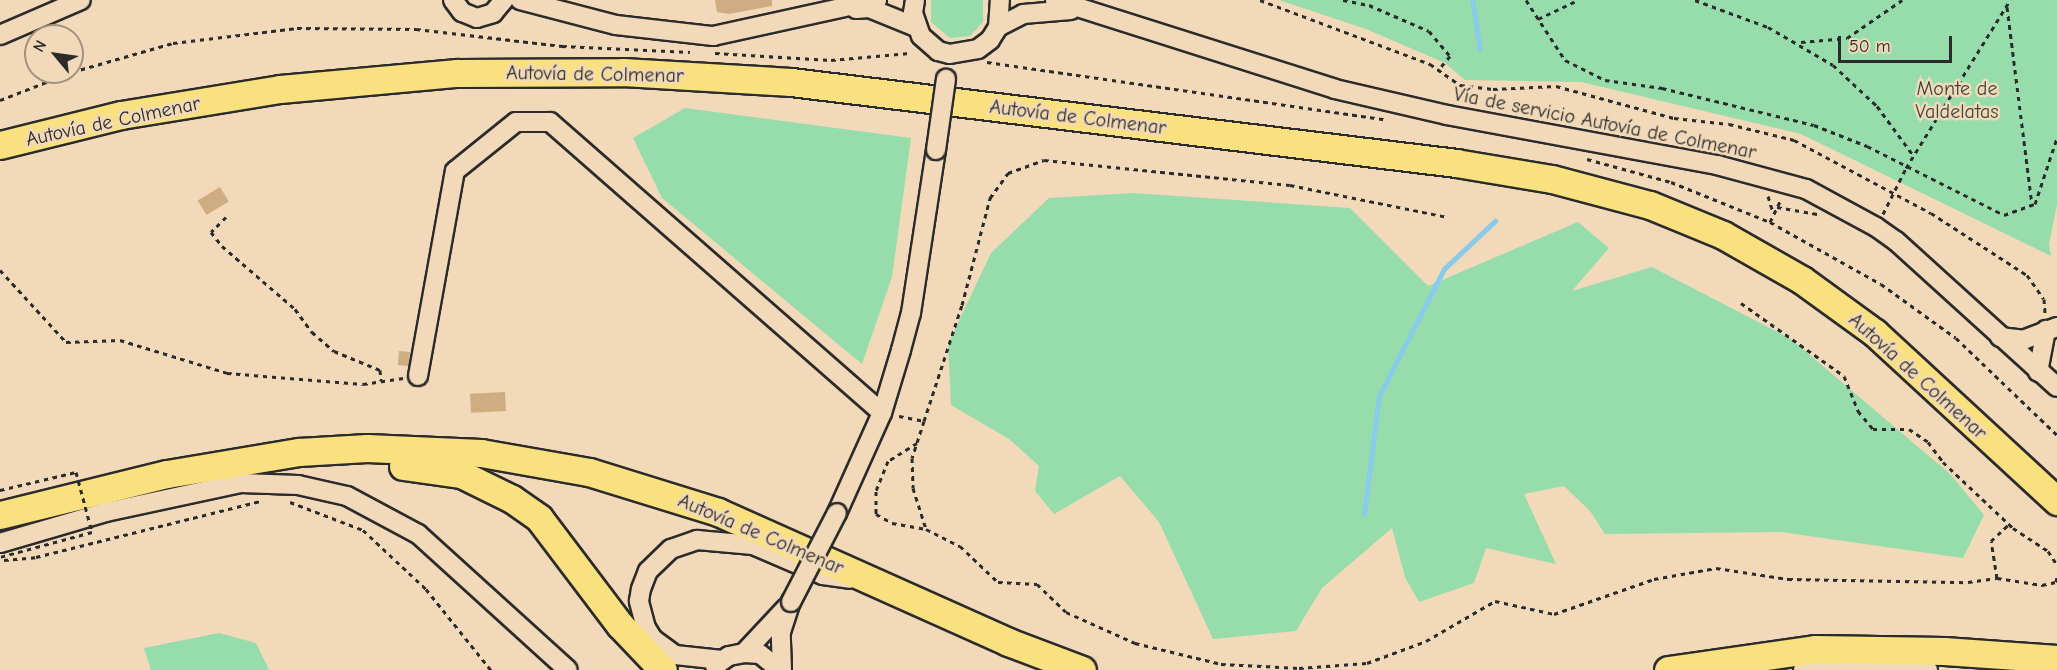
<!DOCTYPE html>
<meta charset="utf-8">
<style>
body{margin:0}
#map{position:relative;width:2057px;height:670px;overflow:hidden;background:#f1d9b9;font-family:"Comic Neue",sans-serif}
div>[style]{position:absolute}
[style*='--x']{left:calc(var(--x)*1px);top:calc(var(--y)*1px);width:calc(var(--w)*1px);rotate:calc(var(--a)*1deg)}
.green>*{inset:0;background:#96ddab}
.stream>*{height:4.5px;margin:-2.25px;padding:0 2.25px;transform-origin:2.25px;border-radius:2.25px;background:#89cbea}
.building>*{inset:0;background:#cdad81;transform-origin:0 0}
.path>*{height:3px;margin-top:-1.5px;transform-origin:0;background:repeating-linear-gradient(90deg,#2b2b2b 0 4.5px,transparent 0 9px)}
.roads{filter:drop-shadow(2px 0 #2b2b2b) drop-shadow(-2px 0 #2b2b2b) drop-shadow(0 2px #2b2b2b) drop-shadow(0 -2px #2b2b2b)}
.minor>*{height:18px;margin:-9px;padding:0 9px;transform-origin:9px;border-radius:9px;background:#f1d9b9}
.highway>*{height:27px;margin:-13.5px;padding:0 13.5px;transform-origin:13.5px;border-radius:13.5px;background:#fae180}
.path-bridge>*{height:3px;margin-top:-1.5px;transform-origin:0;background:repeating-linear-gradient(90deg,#2b2b2b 0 4.5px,transparent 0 9px)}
.bridges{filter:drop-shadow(2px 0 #2b2b2b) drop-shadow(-2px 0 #2b2b2b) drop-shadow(0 2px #2b2b2b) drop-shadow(0 -2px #2b2b2b)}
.minor-bridge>*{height:18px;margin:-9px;padding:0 9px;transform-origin:9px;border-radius:9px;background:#f1d9b9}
span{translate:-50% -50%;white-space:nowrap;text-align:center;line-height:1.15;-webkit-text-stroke:5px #f1d9b9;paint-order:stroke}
.street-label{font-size:20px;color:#2b2b2b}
.park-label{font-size:20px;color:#3b463e}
.north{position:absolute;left:24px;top:24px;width:60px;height:60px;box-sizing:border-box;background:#f1d9b9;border:2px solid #a29380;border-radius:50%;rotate:299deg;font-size:16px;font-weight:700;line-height:24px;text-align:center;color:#2b2b2b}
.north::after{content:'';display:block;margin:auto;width:21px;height:27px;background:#2b2b2b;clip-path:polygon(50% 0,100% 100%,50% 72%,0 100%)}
.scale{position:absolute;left:1838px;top:36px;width:114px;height:27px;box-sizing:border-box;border:3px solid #2b2b2b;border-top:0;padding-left:8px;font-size:18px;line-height:21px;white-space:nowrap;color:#2b2b2b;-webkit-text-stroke:4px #f1d9b9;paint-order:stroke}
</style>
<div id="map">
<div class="green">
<div style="clip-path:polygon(931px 0,983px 0,983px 22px,970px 36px,950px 38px,931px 22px)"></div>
<div style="clip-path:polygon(1279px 0,2057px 0,2057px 205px,2049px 244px,2051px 256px,1801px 134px,1581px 82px,1465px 80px,1445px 63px,1366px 29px)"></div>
<div style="clip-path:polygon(685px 108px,911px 138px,892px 277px,862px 364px,662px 198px,633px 138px)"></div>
<div style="clip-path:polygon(1133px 193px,1350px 208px,1428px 286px,1578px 222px,1609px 248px,1572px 291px,1652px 267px,1791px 339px,1950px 474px,1984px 515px,1963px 558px,1781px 532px,1605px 534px,1590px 511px,1564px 486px,1524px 494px,1556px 564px,1486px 548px,1474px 583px,1419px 602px,1405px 577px,1392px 528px,1322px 588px,1296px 631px,1213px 639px,1159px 522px,1120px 476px,1054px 514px,1035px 491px,1039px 466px,1009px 439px,951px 405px,948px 344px,991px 253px,1049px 198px)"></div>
<div style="clip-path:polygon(219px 633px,256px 643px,269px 670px,151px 670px,144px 648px)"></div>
</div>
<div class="stream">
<div style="--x:1473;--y:0;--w:49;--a:81.9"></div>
<div style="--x:1364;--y:514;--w:119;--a:-82.8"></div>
<div style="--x:1379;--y:396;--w:143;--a:-62.9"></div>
<div style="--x:1444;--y:269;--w:70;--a:-43.3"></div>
</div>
<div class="building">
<div style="clip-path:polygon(715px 0,772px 0,772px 6px,729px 14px,717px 12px)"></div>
<div style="left:220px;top:187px;width:17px;height:26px;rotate:59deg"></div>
<div style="left:399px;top:351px;width:11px;height:14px;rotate:5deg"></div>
<div style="left:505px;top:392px;width:19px;height:35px;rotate:87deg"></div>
</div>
<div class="path">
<div style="--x:1260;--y:0;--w:182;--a:20.6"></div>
<div style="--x:1430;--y:64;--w:37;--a:35"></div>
<div style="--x:1460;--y:85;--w:33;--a:7"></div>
<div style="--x:1493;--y:89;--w:63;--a:-2.7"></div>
<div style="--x:1556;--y:86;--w:122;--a:15.2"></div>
<div style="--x:1674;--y:118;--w:55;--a:6.2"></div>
<div style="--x:1729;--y:124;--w:67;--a:13.8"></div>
<div style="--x:1794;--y:140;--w:155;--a:28.1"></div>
<div style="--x:1931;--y:213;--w:114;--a:32.9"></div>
<div style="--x:2027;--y:275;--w:29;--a:55"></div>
<div style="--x:2044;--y:299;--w:16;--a:86"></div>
<div style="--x:1343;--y:0;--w:26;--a:11"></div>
<div style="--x:1369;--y:5;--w:65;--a:23.4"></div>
<div style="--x:1429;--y:31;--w:33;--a:50"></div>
<div style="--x:1450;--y:56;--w:17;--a:130"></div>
<div style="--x:1526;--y:0;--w:72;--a:57"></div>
<div style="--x:1565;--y:60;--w:45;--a:26.6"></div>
<div style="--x:1605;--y:80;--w:58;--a:8"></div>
<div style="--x:1662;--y:88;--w:156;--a:13.7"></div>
<div style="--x:1814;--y:125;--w:57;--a:21.6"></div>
<div style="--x:1867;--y:146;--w:153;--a:26.7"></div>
<div style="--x:2004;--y:215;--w:33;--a:-20"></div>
<div style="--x:2035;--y:204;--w:70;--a:-71.6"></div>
<div style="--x:1695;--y:0;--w:78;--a:20.3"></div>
<div style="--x:1768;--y:27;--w:75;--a:30.3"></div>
<div style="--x:1833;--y:65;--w:60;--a:43"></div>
<div style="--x:1877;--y:106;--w:61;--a:53.7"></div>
<div style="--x:2007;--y:7;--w:200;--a:82.8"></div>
<div style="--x:1538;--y:19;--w:44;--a:-25.4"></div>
<div style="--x:1801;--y:42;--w:46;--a:-5"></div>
<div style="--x:1847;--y:38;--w:67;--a:-34.6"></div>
<div style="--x:715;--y:53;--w:116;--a:3.5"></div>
<div style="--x:831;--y:60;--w:79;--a:-5.1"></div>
<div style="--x:987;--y:62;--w:401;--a:8.2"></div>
<div style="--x:72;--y:72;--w:105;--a:-16"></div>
<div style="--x:173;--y:43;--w:125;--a:-6.9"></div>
<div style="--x:297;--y:28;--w:119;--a:0.5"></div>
<div style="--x:416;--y:29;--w:147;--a:6.6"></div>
<div style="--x:562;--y:46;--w:128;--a:2.7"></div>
<div style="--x:0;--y:100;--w:77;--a:-21.3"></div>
<div style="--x:1587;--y:159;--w:87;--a:15.3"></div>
<div style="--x:1671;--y:182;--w:107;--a:22"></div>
<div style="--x:1770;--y:222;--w:127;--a:29.2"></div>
<div style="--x:1881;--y:284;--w:92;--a:35.8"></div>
<div style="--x:1956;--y:338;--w:140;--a:43.8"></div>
<div style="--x:1768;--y:196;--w:17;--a:73"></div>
<div style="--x:1777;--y:207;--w:41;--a:9.9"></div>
<div style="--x:1883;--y:214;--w:51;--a:-63.4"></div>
<div style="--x:1906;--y:168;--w:198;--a:-58.2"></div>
<div style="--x:226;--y:217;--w:21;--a:135"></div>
<div style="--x:211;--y:232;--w:18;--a:52"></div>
<div style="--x:222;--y:246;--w:96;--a:40.8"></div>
<div style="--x:295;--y:309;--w:29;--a:54"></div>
<div style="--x:312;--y:332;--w:29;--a:41"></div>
<div style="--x:334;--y:351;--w:50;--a:22.4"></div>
<div style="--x:380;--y:370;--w:11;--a:85"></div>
<div style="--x:1770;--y:222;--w:25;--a:-64"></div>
<div style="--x:0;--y:270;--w:98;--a:47.5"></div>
<div style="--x:66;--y:342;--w:54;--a:-2.1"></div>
<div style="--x:120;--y:340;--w:112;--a:17.1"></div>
<div style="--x:227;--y:373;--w:136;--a:4.6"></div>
<div style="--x:363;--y:384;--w:41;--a:-8.3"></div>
<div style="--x:1741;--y:303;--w:126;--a:35.3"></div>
<div style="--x:1844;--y:376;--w:38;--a:68"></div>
<div style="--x:1858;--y:411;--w:23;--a:50"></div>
<div style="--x:1873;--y:429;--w:36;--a:0"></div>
<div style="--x:1909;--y:429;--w:23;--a:34"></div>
<div style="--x:1928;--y:442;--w:25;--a:53"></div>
<div style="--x:1943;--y:462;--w:96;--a:43.3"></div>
<div style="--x:2013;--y:528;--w:42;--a:33.3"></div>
<div style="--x:2048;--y:551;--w:17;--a:57"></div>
<div style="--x:899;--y:416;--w:25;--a:11"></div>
<div style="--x:924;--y:421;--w:122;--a:-71.9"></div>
<div style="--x:962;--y:305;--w:111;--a:-75.3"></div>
<div style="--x:990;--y:198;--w:31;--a:-54"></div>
<div style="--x:1008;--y:173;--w:38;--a:-20"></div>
<div style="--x:1044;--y:160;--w:247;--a:5.8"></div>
<div style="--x:1290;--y:185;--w:160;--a:11.5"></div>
<div style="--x:924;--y:421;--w:39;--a:108"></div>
<div style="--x:912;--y:458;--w:30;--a:88"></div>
<div style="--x:913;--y:488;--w:43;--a:72.4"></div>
<div style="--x:926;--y:529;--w:38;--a:27"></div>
<div style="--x:960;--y:546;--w:52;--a:43.5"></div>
<div style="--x:998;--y:582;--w:39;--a:3"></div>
<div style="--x:1037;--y:584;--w:40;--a:44"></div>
<div style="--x:1066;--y:612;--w:76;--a:24.2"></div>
<div style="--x:1135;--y:643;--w:89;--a:13.7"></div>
<div style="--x:1221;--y:664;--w:78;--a:2.9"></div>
<div style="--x:1299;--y:668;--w:68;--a:-4.2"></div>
<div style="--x:1367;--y:663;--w:63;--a:-20.4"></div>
<div style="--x:1426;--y:641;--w:80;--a:-30.1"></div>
<div style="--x:1495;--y:601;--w:60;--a:12.4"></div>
<div style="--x:1554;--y:614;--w:106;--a:-19.3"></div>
<div style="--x:1654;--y:579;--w:63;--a:-10.1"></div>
<div style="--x:1716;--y:568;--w:73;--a:8.7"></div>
<div style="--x:1788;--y:579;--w:180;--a:1"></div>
<div style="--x:1968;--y:582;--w:29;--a:-8"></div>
<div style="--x:1997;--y:578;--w:46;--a:8.8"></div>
<div style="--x:2042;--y:585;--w:14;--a:-12"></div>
<div style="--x:2056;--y:582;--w:5;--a:-79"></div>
<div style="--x:917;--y:443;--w:34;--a:148"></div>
<div style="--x:888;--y:461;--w:32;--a:112"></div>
<div style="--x:876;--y:491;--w:23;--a:90"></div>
<div style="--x:876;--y:514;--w:18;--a:29"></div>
<div style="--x:892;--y:523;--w:35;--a:10"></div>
<div style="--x:290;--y:502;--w:78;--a:21"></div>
<div style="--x:363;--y:530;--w:86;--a:43.1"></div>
<div style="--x:426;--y:589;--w:104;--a:51.3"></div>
<div style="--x:4;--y:560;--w:32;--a:-5"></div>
<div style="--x:36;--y:557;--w:232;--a:-14"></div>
<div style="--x:1997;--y:578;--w:37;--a:-99"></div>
<div style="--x:1991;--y:541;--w:25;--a:-43"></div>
</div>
<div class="roads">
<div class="minor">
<div style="--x:453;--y:0;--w:15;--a:53"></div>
<div style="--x:462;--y:12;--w:16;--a:22"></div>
<div style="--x:477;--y:18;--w:17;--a:-17"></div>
<div style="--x:493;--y:13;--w:17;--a:-50"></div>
<div style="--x:520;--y:0;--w:99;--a:14.6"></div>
<div style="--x:616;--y:25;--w:98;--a:6.5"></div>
<div style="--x:713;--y:36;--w:168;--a:-12.4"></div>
<div style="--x:915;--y:0;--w:13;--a:99"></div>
<div style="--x:913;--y:13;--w:24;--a:71"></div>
<div style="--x:921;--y:36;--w:23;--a:41"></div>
<div style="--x:938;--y:51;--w:12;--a:14"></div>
<div style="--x:950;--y:54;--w:28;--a:-10"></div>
<div style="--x:978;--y:49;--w:15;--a:-37"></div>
<div style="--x:990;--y:40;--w:15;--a:-58"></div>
<div style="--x:998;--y:27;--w:27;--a:-86"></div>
<div style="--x:1055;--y:0;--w:294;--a:17.6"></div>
<div style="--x:1335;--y:89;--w:115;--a:13.1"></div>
<div style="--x:1447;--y:115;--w:275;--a:10.5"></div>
<div style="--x:1717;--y:165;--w:92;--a:15.1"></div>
<div style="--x:1806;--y:189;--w:80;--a:28.5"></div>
<div style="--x:1876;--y:227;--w:24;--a:35"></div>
<div style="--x:1896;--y:241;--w:217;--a:42.2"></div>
<div style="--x:856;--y:9;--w:13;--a:-4"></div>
<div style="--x:869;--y:8;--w:51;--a:22"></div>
<div style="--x:998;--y:27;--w:28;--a:-27"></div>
<div style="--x:1023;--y:14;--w:48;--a:-4.8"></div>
<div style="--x:0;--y:35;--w:88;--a:-23.4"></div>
<div style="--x:2000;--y:337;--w:23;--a:7"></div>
<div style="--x:2023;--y:340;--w:36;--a:-21"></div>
<div style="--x:2038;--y:372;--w:43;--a:-79.2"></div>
<div style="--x:418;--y:376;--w:208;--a:-79.8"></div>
<div style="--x:455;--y:171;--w:78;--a:-38.8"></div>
<div style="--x:516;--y:122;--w:34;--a:0"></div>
<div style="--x:550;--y:122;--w:441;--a:41.2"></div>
<div style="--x:837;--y:513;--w:110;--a:-65.8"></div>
<div style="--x:882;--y:413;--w:66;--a:-73.2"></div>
<div style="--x:901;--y:350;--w:38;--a:-75"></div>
<div style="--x:911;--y:313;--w:165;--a:-81.3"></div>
<div style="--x:0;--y:543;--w:110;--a:-16.3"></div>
<div style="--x:106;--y:512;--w:138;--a:-12.1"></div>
<div style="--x:241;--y:483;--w:57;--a:2"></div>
<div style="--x:298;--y:485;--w:50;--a:12.7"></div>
<div style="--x:347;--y:496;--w:81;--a:28.2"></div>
<div style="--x:418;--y:534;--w:202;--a:42.2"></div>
<div style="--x:744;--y:653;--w:62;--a:-47"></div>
<div style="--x:722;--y:660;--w:47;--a:-173.9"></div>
<div style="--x:675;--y:655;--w:27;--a:-144"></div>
<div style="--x:653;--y:639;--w:13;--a:-122"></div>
<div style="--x:646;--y:628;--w:28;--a:-105"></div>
<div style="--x:639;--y:601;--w:12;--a:-81"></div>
<div style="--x:641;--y:589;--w:19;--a:-69"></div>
<div style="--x:648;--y:571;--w:32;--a:-44"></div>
<div style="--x:671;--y:549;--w:28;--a:-19"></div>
<div style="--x:697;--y:540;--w:56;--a:5.1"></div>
<div style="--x:753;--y:545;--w:76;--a:23.2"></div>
<div style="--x:823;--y:575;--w:27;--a:8"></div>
<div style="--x:715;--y:666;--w:17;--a:-36"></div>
<div style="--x:729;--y:656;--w:15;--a:-11"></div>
<div style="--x:744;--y:653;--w:16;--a:4"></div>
<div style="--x:760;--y:654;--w:26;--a:39"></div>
<div style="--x:782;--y:670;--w:38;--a:-92"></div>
<div style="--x:781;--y:632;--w:32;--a:-72"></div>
<div style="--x:1803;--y:670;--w:125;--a:0"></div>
</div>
<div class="highway">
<div style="--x:0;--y:145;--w:125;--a:-13.9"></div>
<div style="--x:121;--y:115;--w:161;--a:-9.3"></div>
<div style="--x:280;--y:89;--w:178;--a:-5.2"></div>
<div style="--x:457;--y:73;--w:166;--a:-0.3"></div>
<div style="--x:623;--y:72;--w:168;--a:3.4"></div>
<div style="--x:791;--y:82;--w:670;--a:6.94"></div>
<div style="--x:1456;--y:163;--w:97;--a:9.5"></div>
<div style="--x:1552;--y:179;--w:101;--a:14.9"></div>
<div style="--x:1650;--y:205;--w:79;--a:22.3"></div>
<div style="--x:1723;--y:235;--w:91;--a:29.7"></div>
<div style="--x:1802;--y:280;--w:90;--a:36"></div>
<div style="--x:1875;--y:333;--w:248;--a:42.7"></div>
<div style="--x:403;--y:466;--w:59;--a:7.9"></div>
<div style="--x:461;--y:474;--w:57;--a:26.1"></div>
<div style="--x:512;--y:499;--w:33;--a:35"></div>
<div style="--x:539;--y:518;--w:134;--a:52.9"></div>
<div style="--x:620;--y:625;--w:62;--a:46.3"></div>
<div style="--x:0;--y:515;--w:172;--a:-13.8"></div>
<div style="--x:167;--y:474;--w:134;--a:-9.5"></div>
<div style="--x:299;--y:452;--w:68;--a:-3.4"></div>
<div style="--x:367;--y:448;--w:114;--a:2.5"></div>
<div style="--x:481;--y:453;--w:110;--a:10"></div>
<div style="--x:589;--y:472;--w:135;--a:17.2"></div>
<div style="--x:718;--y:512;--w:318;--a:24.1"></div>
<div style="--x:1008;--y:642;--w:79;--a:20.7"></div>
<div style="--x:1668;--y:670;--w:148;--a:-8.1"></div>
<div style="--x:1815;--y:649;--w:129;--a:0.9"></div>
<div style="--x:1944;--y:651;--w:113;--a:4"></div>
</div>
</div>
<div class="path-bridge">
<div style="--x:0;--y:490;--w:78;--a:-13.3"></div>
<div style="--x:76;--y:472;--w:62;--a:75.1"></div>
<div style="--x:92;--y:532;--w:95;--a:164.8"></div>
</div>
<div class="bridges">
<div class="minor-bridge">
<div style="--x:936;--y:150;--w:72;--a:-82"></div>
<div style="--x:791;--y:602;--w:100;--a:-62.7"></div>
</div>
</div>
<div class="street-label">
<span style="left:595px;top:74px;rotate:1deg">Autovía de Colmenar</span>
<span style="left:1078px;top:117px;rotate:7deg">Autovía de Colmenar</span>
<span style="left:113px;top:121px;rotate:-12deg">Autovía de Colmenar</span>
<span style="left:1605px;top:123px;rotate:11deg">Vía de servicio Autovía de Colmenar</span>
<span style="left:1918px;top:376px;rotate:42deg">Autovía de Colmenar</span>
<span style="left:761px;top:534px;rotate:23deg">Autovía de Colmenar</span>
</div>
<div class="park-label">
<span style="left:1957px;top:100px">Monte de<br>Valdelatas</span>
</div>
<div class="north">N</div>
<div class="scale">50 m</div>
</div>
